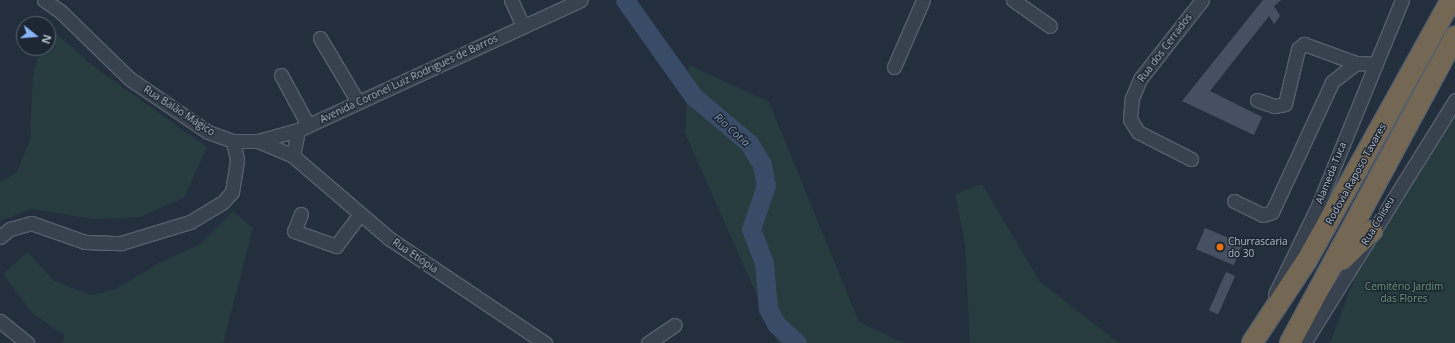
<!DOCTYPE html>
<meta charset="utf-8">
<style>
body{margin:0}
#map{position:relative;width:1455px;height:343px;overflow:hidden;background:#242f3e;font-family:"Open Sans",sans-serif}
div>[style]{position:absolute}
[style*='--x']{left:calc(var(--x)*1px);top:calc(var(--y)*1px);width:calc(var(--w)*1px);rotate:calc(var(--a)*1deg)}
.green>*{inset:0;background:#263c3f}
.river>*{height:19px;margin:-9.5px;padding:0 9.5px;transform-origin:9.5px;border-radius:9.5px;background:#394c67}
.building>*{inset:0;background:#455162;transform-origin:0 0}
.roads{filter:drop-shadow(1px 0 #565f6c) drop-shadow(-1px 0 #565f6c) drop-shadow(0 1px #565f6c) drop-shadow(0 -1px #565f6c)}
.minor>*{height:13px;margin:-6.5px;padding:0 6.5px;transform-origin:6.5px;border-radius:6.5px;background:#38414e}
.highway>*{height:20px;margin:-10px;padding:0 10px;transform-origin:10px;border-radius:10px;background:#746855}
.dots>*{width:11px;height:11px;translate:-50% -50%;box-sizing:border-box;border:2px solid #1d2633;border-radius:50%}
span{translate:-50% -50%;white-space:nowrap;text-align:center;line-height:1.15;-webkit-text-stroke:3px #1d2633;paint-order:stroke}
.street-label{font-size:10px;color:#b4bcc9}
.poi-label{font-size:10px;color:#b4bcc9}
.left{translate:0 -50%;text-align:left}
.park-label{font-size:10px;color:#6b9a76}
.water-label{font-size:11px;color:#7c92b1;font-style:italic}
.north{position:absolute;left:16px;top:16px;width:40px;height:40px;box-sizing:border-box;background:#1d2633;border:1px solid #59626f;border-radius:50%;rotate:107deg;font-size:11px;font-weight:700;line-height:16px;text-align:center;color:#b4bcc9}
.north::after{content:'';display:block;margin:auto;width:14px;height:18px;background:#8ab4f8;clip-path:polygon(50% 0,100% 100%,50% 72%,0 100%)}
</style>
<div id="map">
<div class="green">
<div style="clip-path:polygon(48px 26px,93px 66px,207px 147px,184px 198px,140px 217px,94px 219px,31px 209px,0 221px,0 182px,17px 172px,30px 140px,33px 75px,41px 48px,48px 48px)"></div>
<div style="clip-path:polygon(689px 65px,769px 102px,859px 322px,904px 343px,778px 343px,685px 133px)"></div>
<div style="clip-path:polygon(1455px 108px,1455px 343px,1330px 343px,1368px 243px)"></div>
<div style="clip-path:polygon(982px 184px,1040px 282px,1119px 343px,970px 343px,965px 243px,955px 194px)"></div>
<div style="clip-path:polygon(233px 211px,253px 228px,223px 343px,63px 343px,64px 335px,32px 313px,3px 274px,28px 252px,54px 281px,91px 295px,116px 289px,159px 263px,200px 244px)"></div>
</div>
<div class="river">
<div style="--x:625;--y:0;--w:119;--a:54.6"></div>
<div style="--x:694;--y:97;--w:72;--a:39.9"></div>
<div style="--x:749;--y:143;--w:26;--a:59"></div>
<div style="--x:762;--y:165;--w:20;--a:79"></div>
<div style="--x:766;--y:185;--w:46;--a:108.8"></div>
<div style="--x:751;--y:229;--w:36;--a:69"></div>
<div style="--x:764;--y:263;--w:46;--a:85"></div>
<div style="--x:768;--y:309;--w:18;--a:61"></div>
<div style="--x:777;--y:325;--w:27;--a:42"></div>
</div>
<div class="building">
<div style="clip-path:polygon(1263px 0,1281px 0,1274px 6px,1280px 16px,1274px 24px,1269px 16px,1210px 91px,1262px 117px,1254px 135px,1182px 101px)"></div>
<div style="left:1205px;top:228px;width:41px;height:23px;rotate:23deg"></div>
<div style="left:1226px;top:272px;width:10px;height:42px;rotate:24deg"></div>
</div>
<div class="roads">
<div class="minor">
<div style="--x:44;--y:0;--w:19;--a:35"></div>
<div style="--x:60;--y:11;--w:98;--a:44.2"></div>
<div style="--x:130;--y:79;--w:94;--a:34.2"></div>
<div style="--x:208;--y:132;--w:27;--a:20"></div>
<div style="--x:233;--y:141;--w:25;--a:0"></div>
<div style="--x:258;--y:141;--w:41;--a:-15.4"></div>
<div style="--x:298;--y:130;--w:311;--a:-24.7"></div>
<div style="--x:511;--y:0;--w:29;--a:65"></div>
<div style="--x:1013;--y:0;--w:45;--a:35.1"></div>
<div style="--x:320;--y:38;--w:74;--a:59.3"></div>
<div style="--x:894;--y:67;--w:73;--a:-66.6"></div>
<div style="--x:281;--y:75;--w:57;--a:61.6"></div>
<div style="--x:1257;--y:100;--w:18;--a:19"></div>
<div style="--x:1274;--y:106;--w:11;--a:-10"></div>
<div style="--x:1285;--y:104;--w:57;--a:-76.7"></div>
<div style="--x:1298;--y:49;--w:8;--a:-40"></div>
<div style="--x:1304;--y:44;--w:55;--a:20.1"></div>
<div style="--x:258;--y:141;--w:38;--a:23"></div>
<div style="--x:293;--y:156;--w:128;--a:40.6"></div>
<div style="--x:390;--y:239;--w:187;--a:33.9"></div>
<div style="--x:293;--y:156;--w:26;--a:-79"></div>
<div style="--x:1191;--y:159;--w:59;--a:-153"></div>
<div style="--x:1138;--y:132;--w:15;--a:-122"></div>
<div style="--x:1130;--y:119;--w:21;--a:-85"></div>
<div style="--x:1132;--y:98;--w:21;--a:-67"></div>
<div style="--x:1140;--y:79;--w:100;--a:-51.9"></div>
<div style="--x:1234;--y:201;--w:32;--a:26"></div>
<div style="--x:1263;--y:215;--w:9;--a:-18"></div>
<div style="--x:1272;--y:212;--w:143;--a:-65.2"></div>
<div style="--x:1332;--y:82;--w:31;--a:-38"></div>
<div style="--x:1356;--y:63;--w:20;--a:3"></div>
<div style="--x:301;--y:214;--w:18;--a:112"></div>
<div style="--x:294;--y:231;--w:45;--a:19.7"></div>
<div style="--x:336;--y:246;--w:39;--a:-53"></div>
<div style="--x:0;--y:237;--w:13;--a:-39"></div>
<div style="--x:10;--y:229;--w:22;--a:-16"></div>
<div style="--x:31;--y:223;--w:57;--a:19.4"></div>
<div style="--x:85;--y:242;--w:36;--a:2"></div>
<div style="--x:121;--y:243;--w:72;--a:-16.9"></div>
<div style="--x:190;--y:222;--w:37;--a:-31"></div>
<div style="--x:222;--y:203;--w:15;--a:-48"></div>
<div style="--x:232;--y:192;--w:33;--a:-81"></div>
<div style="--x:237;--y:159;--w:18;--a:-103"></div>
<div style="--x:1275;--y:294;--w:96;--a:-64"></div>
<div style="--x:1317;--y:208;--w:225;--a:-67.8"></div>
<div style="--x:0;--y:321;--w:35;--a:39"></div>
<div style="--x:648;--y:343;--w:32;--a:-34"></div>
<div style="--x:1304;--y:343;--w:286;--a:-58.1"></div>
</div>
<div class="highway">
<div style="--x:1342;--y:260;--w:42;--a:-44"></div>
<div style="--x:1252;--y:343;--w:100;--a:-56.5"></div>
<div style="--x:1307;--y:260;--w:297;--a:-61"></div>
<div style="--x:1290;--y:343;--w:348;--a:-61.7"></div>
</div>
</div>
<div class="dots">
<div style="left:1220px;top:247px;background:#e8710a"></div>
</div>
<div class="street-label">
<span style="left:1165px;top:48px;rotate:-53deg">Rua dos Cerrados</span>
<span style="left:409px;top:79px;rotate:-25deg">Avenida Coronel Luiz Rodrigues de Barros</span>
<span style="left:179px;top:111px;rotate:33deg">Rua Balão Mágico</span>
<span style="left:1331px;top:173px;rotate:-68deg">Alameda Tuca</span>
<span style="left:1356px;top:174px;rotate:-61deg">Rodovia Raposo Tavares</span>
<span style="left:1378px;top:221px;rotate:-59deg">Rua Coliseu</span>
<span style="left:415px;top:256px;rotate:34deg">Rua Etiópia</span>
</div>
<div class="poi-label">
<span class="left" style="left:1228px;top:247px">Churrascaria<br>do 30</span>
</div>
<div class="park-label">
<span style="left:1404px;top:292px">Cemitério Jardim<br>das Flores</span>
</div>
<div class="water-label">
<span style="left:732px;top:130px;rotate:42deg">Rio Cotia</span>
</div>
<div class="north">N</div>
</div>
